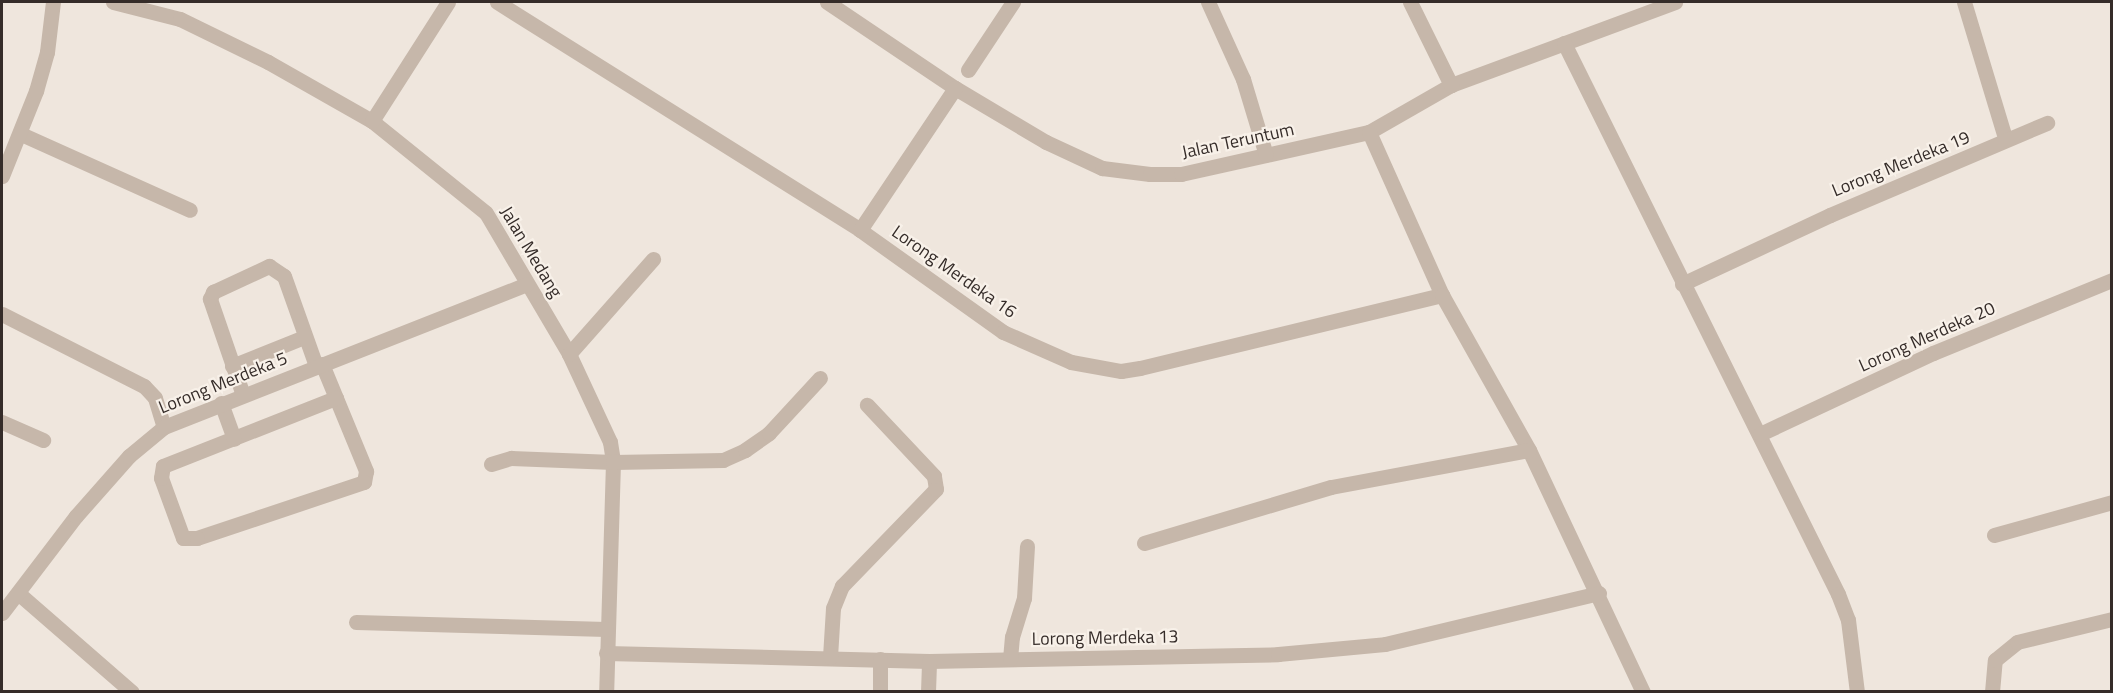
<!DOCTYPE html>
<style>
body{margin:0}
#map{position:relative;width:2113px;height:693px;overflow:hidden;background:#efe6dd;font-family:"Titillium Web",sans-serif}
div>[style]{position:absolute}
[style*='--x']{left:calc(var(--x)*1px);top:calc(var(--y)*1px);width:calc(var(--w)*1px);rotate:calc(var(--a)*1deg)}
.minor>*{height:15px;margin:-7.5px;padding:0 7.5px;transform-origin:7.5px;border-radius:7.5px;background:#c6b7aa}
span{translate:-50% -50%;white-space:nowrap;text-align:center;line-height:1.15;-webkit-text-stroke:4.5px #f8f1e9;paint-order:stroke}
.street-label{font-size:18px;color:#352c29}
.frame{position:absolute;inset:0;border:3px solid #352c29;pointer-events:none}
</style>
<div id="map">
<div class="minor">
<div style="--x:113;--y:2;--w:69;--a:14.2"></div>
<div style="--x:180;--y:19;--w:98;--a:26"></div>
<div style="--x:268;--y:62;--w:120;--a:29.6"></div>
<div style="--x:372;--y:121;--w:146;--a:38.9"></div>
<div style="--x:486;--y:213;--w:164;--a:59.5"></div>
<div style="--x:569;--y:354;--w:97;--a:65"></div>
<div style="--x:610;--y:442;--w:20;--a:81"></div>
<div style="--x:613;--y:462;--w:230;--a:91.7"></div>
<div style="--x:497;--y:2;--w:429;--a:32.1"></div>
<div style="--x:860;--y:230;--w:176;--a:35.5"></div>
<div style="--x:1003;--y:332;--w:74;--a:23.8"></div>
<div style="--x:1071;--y:362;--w:51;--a:10.2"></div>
<div style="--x:1121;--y:371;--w:19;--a:-9"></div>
<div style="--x:1140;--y:368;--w:311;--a:-13.6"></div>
<div style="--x:827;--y:2;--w:154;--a:33.9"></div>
<div style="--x:955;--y:88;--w:106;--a:30.7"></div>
<div style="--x:1046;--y:142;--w:62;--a:24.9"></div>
<div style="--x:1102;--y:168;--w:48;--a:7.1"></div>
<div style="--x:1150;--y:174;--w:31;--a:0"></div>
<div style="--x:1181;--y:174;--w:193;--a:-12.6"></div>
<div style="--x:1369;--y:132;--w:95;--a:-29.8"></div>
<div style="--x:1451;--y:85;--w:239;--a:-20.3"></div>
<div style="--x:1208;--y:2;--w:85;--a:65.6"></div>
<div style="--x:1243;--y:79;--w:79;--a:73.2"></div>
<div style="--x:1410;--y:2;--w:93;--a:63.7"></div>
<div style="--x:1964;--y:2;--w:142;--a:73.2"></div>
<div style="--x:1564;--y:43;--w:615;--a:63.56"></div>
<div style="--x:1838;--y:594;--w:28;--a:69"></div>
<div style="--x:1848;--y:620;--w:73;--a:82.9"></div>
<div style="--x:968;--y:70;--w:82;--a:-56.5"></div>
<div style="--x:372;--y:121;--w:141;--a:-57.4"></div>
<div style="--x:1369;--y:132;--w:179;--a:65.9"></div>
<div style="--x:1442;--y:295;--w:178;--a:60.7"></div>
<div style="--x:1529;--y:450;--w:268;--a:64.8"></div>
<div style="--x:21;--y:134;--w:185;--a:24.2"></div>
<div style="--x:2;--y:176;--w:92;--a:-68.2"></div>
<div style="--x:36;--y:91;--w:41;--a:-74.2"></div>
<div style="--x:47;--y:52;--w:50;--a:-83.2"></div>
<div style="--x:860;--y:230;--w:171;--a:-56.2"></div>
<div style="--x:1682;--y:284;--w:163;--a:-25"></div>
<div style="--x:1830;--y:215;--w:236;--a:-23"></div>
<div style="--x:2;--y:314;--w:159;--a:26.9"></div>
<div style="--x:144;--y:386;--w:16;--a:47"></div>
<div style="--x:155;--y:398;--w:30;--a:73"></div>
<div style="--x:569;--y:354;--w:127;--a:-48.5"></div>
<div style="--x:322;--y:364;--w:116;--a:67.6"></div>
<div style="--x:366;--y:471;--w:11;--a:100"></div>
<div style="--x:364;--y:482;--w:176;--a:161.5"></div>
<div style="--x:197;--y:538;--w:14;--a:180"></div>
<div style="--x:183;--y:538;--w:64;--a:-110.1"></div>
<div style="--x:161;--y:478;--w:12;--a:-81"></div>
<div style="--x:163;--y:466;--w:186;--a:-21.5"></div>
<div style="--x:232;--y:366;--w:78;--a:-21.9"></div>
<div style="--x:243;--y:395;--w:102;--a:-109"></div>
<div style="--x:210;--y:299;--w:8;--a:-67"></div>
<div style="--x:213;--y:292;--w:62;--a:-24.9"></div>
<div style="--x:269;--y:266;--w:18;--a:34"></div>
<div style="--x:284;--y:276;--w:96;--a:70.4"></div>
<div style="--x:221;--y:403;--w:38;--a:70"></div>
<div style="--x:2;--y:422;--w:45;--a:23.7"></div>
<div style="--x:1760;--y:434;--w:191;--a:-25.1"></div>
<div style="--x:1933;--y:353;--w:193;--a:-22.2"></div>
<div style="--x:491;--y:464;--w:21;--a:-17"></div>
<div style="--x:511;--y:458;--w:102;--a:2.2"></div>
<div style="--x:613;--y:462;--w:110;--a:-1"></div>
<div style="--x:723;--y:460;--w:24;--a:-24"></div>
<div style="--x:745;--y:450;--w:29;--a:-35"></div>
<div style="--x:769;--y:433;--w:75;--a:-47.2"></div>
<div style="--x:1994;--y:535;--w:123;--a:-15.6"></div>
<div style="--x:1144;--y:543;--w:195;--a:-16.7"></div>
<div style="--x:1331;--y:487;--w:201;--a:-10.6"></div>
<div style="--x:18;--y:593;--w:151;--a:41"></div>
<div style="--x:2;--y:613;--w:122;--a:-52.7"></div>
<div style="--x:76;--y:516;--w:80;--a:-48.5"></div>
<div style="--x:129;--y:456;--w:45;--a:-39.6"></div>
<div style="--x:164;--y:427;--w:390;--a:-21.5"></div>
<div style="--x:356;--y:622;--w:250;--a:1.6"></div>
<div style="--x:606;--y:653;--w:323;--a:1.4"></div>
<div style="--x:929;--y:661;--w:349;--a:-1.1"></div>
<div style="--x:1278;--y:654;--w:107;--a:-5.3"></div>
<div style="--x:1385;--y:644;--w:220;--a:-13.4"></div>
<div style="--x:830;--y:657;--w:49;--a:-86.5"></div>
<div style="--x:833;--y:608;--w:24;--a:-68"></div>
<div style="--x:842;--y:586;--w:135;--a:-45.9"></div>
<div style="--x:936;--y:489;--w:13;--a:-99"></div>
<div style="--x:934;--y:476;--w:98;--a:-133.3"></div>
<div style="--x:1010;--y:659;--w:22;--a:-85"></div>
<div style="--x:1012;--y:637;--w:41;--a:-72.9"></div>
<div style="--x:1024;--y:598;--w:52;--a:-86.7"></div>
<div style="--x:880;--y:692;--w:33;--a:-90"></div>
<div style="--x:928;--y:692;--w:31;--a:-88"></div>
<div style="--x:1992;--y:692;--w:32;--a:-85"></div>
<div style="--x:1995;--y:660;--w:28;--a:-39"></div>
<div style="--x:2017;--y:642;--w:98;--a:-13.6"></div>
</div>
<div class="street-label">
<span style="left:1238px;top:141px;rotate:-12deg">Jalan Teruntum</span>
<span style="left:1901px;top:164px;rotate:-22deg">Lorong Merdeka 19</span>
<span style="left:531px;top:252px;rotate:59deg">Jalan Medang</span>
<span style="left:954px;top:272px;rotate:35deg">Lorong Merdeka 16</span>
<span style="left:1927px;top:337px;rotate:-24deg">Lorong Merdeka 20</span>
<span style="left:223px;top:383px;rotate:-22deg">Lorong Merdeka 5</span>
<span style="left:1105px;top:638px;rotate:-1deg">Lorong Merdeka 13</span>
</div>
<div class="frame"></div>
</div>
